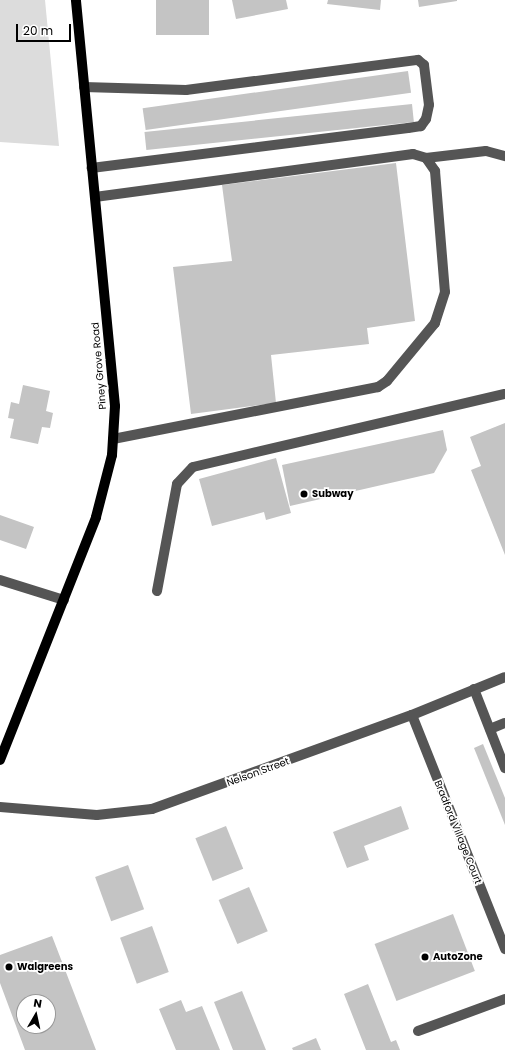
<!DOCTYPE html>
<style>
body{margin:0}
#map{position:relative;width:505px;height:1050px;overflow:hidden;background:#fff;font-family:Poppins,sans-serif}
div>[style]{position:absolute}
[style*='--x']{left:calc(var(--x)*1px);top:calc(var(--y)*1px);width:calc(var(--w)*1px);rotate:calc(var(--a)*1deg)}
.green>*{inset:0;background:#dcdcdc}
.building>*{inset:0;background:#c4c4c4;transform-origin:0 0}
.minor>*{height:10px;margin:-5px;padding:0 5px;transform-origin:5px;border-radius:5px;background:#555}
.major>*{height:10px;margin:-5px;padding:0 5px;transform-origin:5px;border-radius:5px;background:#000}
.dots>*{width:11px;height:11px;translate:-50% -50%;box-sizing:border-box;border:2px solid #fff;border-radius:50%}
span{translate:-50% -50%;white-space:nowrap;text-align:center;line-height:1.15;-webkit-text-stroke:3.5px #fff;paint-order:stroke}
.street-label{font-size:10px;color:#000}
.poi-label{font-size:10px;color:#000;font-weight:700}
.left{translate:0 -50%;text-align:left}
.north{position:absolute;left:16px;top:994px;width:40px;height:40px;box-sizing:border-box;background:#fff;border:1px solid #999;border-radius:50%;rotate:9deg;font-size:11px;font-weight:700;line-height:16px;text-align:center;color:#000}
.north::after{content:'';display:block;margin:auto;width:14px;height:18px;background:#000;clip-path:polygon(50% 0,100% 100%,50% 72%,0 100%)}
.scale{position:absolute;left:16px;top:24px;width:55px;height:18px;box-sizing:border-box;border:2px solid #000;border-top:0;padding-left:5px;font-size:12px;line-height:14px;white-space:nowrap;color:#000;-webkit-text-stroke:3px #fff;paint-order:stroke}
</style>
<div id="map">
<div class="green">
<div style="clip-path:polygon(0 0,45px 0,59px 146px,0 142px)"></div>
</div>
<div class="building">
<div style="left:156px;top:0;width:53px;height:35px"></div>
<div style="clip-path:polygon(232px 0,286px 0,288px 9px,236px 19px)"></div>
<div style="clip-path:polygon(328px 0,381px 0,380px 10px,327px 4px)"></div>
<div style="clip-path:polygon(418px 0,457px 0,457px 1px,419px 7px)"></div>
<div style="left:408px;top:71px;width:22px;height:268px;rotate:82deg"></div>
<div style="left:412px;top:104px;width:18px;height:269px;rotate:84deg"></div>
<div style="clip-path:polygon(396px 163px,415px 321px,367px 328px,369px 344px,271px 355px,276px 403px,191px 414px,173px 267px,232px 261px,222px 185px)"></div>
<div style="clip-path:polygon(23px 385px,50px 391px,46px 411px,53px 413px,50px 428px,42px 427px,38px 444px,10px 438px,14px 419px,8px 418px,11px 402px,19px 404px)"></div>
<div style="clip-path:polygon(505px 423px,505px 555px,471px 470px,481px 466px,470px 437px)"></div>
<div style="clip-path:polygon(443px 430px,447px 450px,434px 473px,290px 506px,282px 465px)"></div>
<div style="clip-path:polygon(276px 458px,291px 513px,266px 520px,264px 512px,212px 526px,199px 479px)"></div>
<div style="clip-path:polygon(0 515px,34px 527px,26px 549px,0 540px)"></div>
<div style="clip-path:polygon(483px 744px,505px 798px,505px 825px,474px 748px)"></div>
<div style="clip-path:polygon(401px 806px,409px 829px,364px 846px,369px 860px,347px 868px,333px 832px)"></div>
<div style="left:226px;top:826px;width:46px;height:33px;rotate:68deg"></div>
<div style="left:128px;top:865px;width:47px;height:35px;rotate:70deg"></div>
<div style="left:249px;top:887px;width:48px;height:33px;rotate:67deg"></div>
<div style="left:453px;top:914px;width:61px;height:84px;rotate:69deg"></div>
<div style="left:152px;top:926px;width:49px;height:34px;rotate:70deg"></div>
<div style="clip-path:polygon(evenodd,52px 936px,96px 1050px,25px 1050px,0 983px,0 955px,52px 936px,24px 1002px,48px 1002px,48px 1026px,24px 1026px,24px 1002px)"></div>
<div style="clip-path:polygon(368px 984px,391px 1042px,396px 1040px,400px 1050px,366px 1050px,344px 994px)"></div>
<div style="clip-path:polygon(242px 991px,266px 1050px,233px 1050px,214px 1002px)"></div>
<div style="clip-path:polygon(181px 1000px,186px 1012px,202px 1006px,220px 1050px,176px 1050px,159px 1009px)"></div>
<div style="clip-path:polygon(316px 1038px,321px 1050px,293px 1050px,292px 1048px)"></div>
</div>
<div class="minor">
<div style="--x:84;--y:87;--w:102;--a:1.7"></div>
<div style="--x:186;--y:90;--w:234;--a:-7.4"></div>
<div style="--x:418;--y:60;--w:8;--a:40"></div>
<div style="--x:424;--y:65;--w:40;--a:82.9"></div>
<div style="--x:429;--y:105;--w:14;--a:102"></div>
<div style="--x:426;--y:119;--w:9;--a:126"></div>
<div style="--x:421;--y:126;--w:13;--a:171"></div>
<div style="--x:408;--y:128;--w:319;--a:172.8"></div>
<div style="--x:426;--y:158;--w:60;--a:-6.7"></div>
<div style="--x:486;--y:151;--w:20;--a:15"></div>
<div style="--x:95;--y:197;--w:321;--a:-7.7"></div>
<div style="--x:413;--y:154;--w:14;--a:17"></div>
<div style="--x:426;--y:158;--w:16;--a:55"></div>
<div style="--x:435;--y:171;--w:121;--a:85.3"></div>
<div style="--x:445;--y:292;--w:33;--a:108"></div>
<div style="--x:435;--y:323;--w:75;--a:129.6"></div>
<div style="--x:387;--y:381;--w:11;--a:146"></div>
<div style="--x:378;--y:387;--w:270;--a:168.9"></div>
<div style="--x:0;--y:580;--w:67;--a:17.4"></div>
<div style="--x:157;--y:591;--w:109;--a:-79.4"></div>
<div style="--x:177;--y:484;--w:23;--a:-47"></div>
<div style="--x:193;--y:467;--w:320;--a:-13.2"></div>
<div style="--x:474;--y:689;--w:85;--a:68.6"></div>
<div style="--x:412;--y:715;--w:252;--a:68.3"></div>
<div style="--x:490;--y:729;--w:16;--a:-22"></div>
<div style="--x:0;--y:807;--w:97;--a:4.7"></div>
<div style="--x:97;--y:815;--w:55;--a:-6.2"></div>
<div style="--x:152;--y:809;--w:276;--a:-19.9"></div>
<div style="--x:412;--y:715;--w:100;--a:-22.2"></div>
<div style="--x:418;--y:1031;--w:93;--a:-20.2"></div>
</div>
<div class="major">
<div style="--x:0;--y:760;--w:261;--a:-68.4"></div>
<div style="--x:96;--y:517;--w:64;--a:-75.5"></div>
<div style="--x:112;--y:455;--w:49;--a:-86.5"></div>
<div style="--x:115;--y:406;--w:408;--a:-95.5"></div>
</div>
<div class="dots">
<div style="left:304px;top:494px;background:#000"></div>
<div style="left:425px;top:957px;background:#000"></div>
<div style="left:9px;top:967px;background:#000"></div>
</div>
<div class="street-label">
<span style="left:99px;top:366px;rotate:-95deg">Piney Grove Road</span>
<span style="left:258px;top:772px;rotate:-20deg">Nelson Street</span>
<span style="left:458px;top:832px;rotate:68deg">Bradford Village Court</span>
</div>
<div class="poi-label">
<span class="left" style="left:312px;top:494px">Subway</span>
<span class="left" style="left:433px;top:957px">AutoZone</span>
<span class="left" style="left:17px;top:967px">Walgreens</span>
</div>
<div class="north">N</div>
<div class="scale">20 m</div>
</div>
